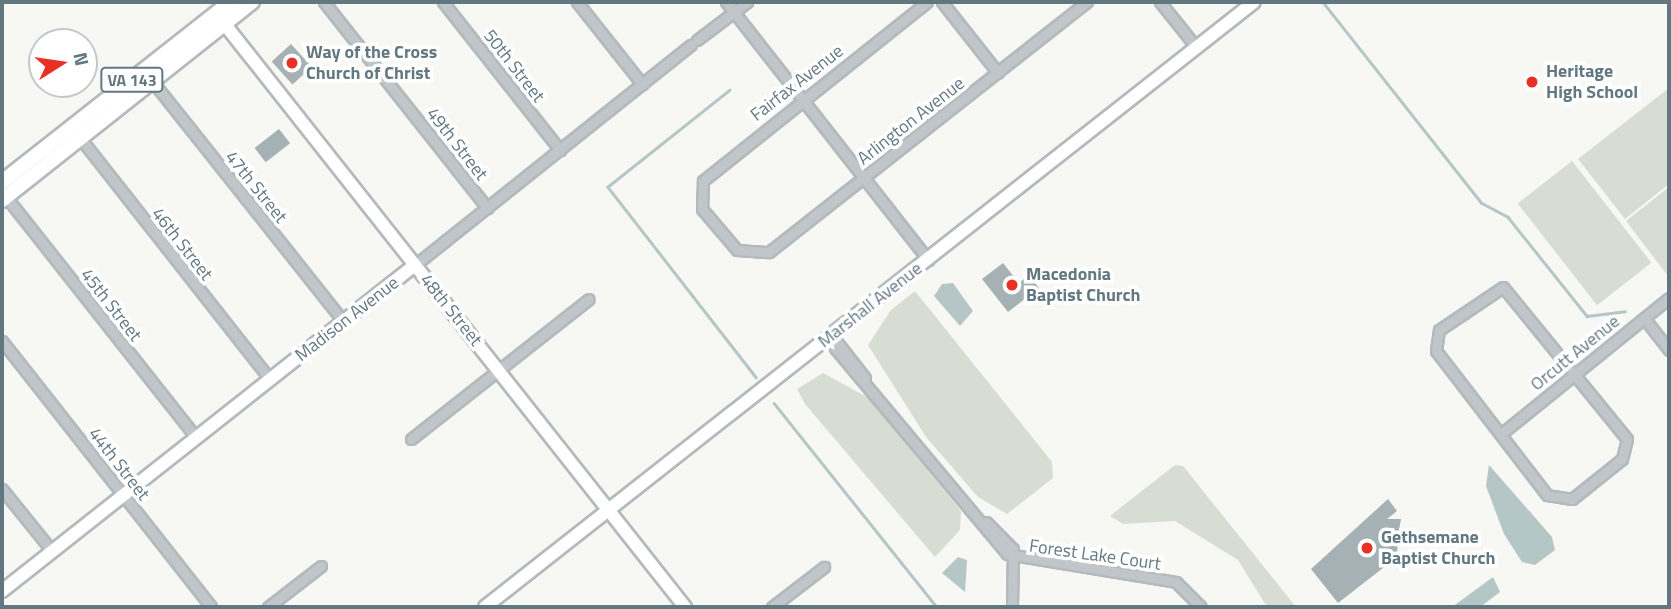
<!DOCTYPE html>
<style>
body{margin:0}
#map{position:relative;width:1671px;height:609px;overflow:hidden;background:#f7f7f4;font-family:"Titillium Web",sans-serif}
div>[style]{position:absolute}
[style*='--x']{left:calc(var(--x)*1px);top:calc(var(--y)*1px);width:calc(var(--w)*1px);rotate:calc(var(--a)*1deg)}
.green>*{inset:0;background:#d8ddd3;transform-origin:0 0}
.water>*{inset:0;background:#b5c6c7}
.stream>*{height:2.5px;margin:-1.25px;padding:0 1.25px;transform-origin:1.25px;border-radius:1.25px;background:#b5c6c7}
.building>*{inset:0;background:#a5b1b4;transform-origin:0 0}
.roads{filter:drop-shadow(2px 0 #b3babd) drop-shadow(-2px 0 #b3babd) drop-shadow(0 2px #b3babd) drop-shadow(0 -2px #b3babd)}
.street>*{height:9px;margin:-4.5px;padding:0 4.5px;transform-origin:4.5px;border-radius:4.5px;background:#c0c6c9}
.secondary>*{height:12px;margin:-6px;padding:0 6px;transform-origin:6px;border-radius:6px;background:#fff}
.primary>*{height:14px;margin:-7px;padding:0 7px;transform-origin:7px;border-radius:7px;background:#fff}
.dots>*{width:19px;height:19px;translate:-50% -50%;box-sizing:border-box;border:4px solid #fff;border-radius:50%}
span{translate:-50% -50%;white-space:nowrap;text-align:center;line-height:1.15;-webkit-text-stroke:7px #fff;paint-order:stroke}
.shield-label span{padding:2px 5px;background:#fff;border:2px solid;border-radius:5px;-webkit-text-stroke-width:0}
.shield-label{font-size:16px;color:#627880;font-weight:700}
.poi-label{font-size:18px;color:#627880;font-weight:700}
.left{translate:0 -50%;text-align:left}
.street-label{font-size:18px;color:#627880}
.frame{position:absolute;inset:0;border:4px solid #627880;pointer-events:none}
.north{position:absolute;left:28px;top:28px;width:70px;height:70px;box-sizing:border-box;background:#fff;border:2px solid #c0c9cc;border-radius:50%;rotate:78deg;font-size:19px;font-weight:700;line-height:28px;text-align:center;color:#627880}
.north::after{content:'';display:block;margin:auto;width:24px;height:32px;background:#e83024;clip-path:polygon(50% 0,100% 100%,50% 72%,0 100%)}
</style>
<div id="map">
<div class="green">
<div style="clip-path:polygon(1669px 88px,1669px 184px,1625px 219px,1578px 159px)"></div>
<div style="left:1572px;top:161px;width:129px;height:69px;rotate:52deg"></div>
<div style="clip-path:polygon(1669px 187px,1669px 275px,1668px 276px,1626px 221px)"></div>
<div style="clip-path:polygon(915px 291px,1052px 462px,1053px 478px,1007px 514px,978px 497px,926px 437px,868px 345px,891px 310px)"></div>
<div style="clip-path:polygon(823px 373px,867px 397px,961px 511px,960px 530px,935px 557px,805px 404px,797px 389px)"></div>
<div style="clip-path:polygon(1175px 465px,1183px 466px,1296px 607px,1267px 607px,1238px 560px,1175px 521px,1123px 524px,1110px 516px)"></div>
</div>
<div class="water">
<div style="clip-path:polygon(953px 283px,973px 311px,960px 326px,934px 296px,942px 284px)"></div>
<div style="clip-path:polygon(1489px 465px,1552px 537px,1555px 550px,1535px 565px,1522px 562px,1504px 534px,1486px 486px)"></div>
<div style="clip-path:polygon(958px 557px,967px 560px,965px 592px,942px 573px)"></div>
<div style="clip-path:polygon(1493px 577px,1500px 592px,1480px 607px,1452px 607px)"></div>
</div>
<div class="stream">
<div style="--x:1323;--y:2;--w:256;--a:51.7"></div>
<div style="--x:1482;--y:203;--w:30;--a:28"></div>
<div style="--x:1508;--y:217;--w:127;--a:51.4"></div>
<div style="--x:1587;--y:316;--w:38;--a:-7"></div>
<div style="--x:730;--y:90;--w:156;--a:141.5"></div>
<div style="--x:608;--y:187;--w:241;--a:52.1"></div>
<div style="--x:774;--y:403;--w:261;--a:51.4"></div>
</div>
<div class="building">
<div style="left:291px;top:44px;width:31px;height:26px;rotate:48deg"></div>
<div style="left:279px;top:129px;width:18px;height:31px;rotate:52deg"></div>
<div style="clip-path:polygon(1003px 263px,1019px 283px,1029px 275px,1039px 288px,1008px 312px,982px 279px)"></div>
<div style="clip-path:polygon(1388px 499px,1397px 511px,1387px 519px,1401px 519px,1399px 530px,1416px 532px,1415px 544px,1398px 542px,1397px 553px,1384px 552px,1392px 561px,1338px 603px,1311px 569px)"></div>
</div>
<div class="roads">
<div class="street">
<div style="--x:324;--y:2;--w:263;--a:51.6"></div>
<div style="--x:443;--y:2;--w:189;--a:51.7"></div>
<div style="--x:577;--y:2;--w:105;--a:51.6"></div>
<div style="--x:726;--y:2;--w:328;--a:51.9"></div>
<div style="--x:927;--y:2;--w:287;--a:141.4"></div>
<div style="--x:703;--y:181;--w:28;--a:92"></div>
<div style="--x:702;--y:209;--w:54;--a:49.5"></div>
<div style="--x:737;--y:250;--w:32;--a:4"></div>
<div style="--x:769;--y:252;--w:405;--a:-38.2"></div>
<div style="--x:942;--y:2;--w:90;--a:51.7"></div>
<div style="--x:1160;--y:2;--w:58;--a:51.3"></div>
<div style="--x:697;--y:40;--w:63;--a:-37.2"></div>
<div style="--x:149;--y:77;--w:313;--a:51.5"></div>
<div style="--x:77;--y:134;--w:312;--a:51.8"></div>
<div style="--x:3;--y:193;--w:311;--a:51.7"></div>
<div style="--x:415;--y:265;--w:353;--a:-38.6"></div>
<div style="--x:1503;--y:287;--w:196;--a:50.8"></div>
<div style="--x:1627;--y:439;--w:21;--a:104"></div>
<div style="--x:1622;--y:459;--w:64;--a:141.3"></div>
<div style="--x:1572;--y:499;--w:25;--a:-171"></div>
<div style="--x:1547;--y:495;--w:182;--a:-127.6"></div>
<div style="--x:1436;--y:351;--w:21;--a:-82"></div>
<div style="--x:1439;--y:330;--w:77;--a:-33.9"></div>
<div style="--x:1644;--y:318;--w:41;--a:52"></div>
<div style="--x:832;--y:336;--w:12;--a:76"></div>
<div style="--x:835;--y:348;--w:268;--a:50.1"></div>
<div style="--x:1007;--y:554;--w:171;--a:9.4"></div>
<div style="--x:1176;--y:582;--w:35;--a:45"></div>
<div style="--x:833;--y:337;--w:52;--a:52"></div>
<div style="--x:2;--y:341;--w:338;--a:51.8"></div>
<div style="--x:1501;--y:434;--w:216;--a:-39"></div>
<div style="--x:411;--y:439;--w:226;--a:-38.2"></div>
<div style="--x:2;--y:489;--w:80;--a:51.1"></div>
<div style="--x:986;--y:522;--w:38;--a:45"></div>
<div style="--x:1013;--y:549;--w:58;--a:91"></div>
<div style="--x:268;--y:607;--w:67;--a:-37.7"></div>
<div style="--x:772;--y:607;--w:66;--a:-37.6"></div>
</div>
<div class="secondary">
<div style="--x:219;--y:17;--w:752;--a:51.7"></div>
<div style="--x:2;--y:591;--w:526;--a:-38.29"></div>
<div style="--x:485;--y:607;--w:978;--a:-38.19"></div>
</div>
<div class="primary">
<div style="--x:2;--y:182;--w:291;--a:-38.2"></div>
<div style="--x:2;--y:200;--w:319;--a:-38.4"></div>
</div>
</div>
<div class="dots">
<div style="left:292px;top:63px;background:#e83024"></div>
<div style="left:1532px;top:82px;background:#e83024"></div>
<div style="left:1012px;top:285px;background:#e83024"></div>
<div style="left:1367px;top:548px;background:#e83024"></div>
</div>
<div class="shield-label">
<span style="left:132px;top:80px">VA 143</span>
</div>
<div class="poi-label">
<span class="left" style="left:306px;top:63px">Way of the Cross<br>Church of Christ</span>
<span class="left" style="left:1546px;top:82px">Heritage<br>High School</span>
<span class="left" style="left:1026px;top:285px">Macedonia<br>Baptist Church</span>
<span class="left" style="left:1381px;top:548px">Gethsemane<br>Baptist Church</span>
</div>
<div class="street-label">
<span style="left:514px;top:66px;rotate:52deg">50th Street</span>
<span style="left:797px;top:83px;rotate:-38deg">Fairfax Avenue</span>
<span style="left:911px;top:121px;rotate:-38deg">Arlington Avenue</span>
<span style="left:457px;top:144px;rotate:52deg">49th Street</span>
<span style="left:256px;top:187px;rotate:51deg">47th Street</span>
<span style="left:182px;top:244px;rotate:52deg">46th Street</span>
<span style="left:111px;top:305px;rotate:52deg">45th Street</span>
<span style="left:870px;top:305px;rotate:-38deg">Marshall Avenue</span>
<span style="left:451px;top:310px;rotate:51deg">48th Street</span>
<span style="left:347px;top:319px;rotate:-38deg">Madison Avenue</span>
<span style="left:1575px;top:353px;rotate:-39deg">Orcutt Avenue</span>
<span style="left:119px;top:464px;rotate:52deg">44th Street</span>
<span style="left:1095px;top:555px;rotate:8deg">Forest Lake Court</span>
</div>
<div class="frame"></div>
<div class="north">N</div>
</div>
